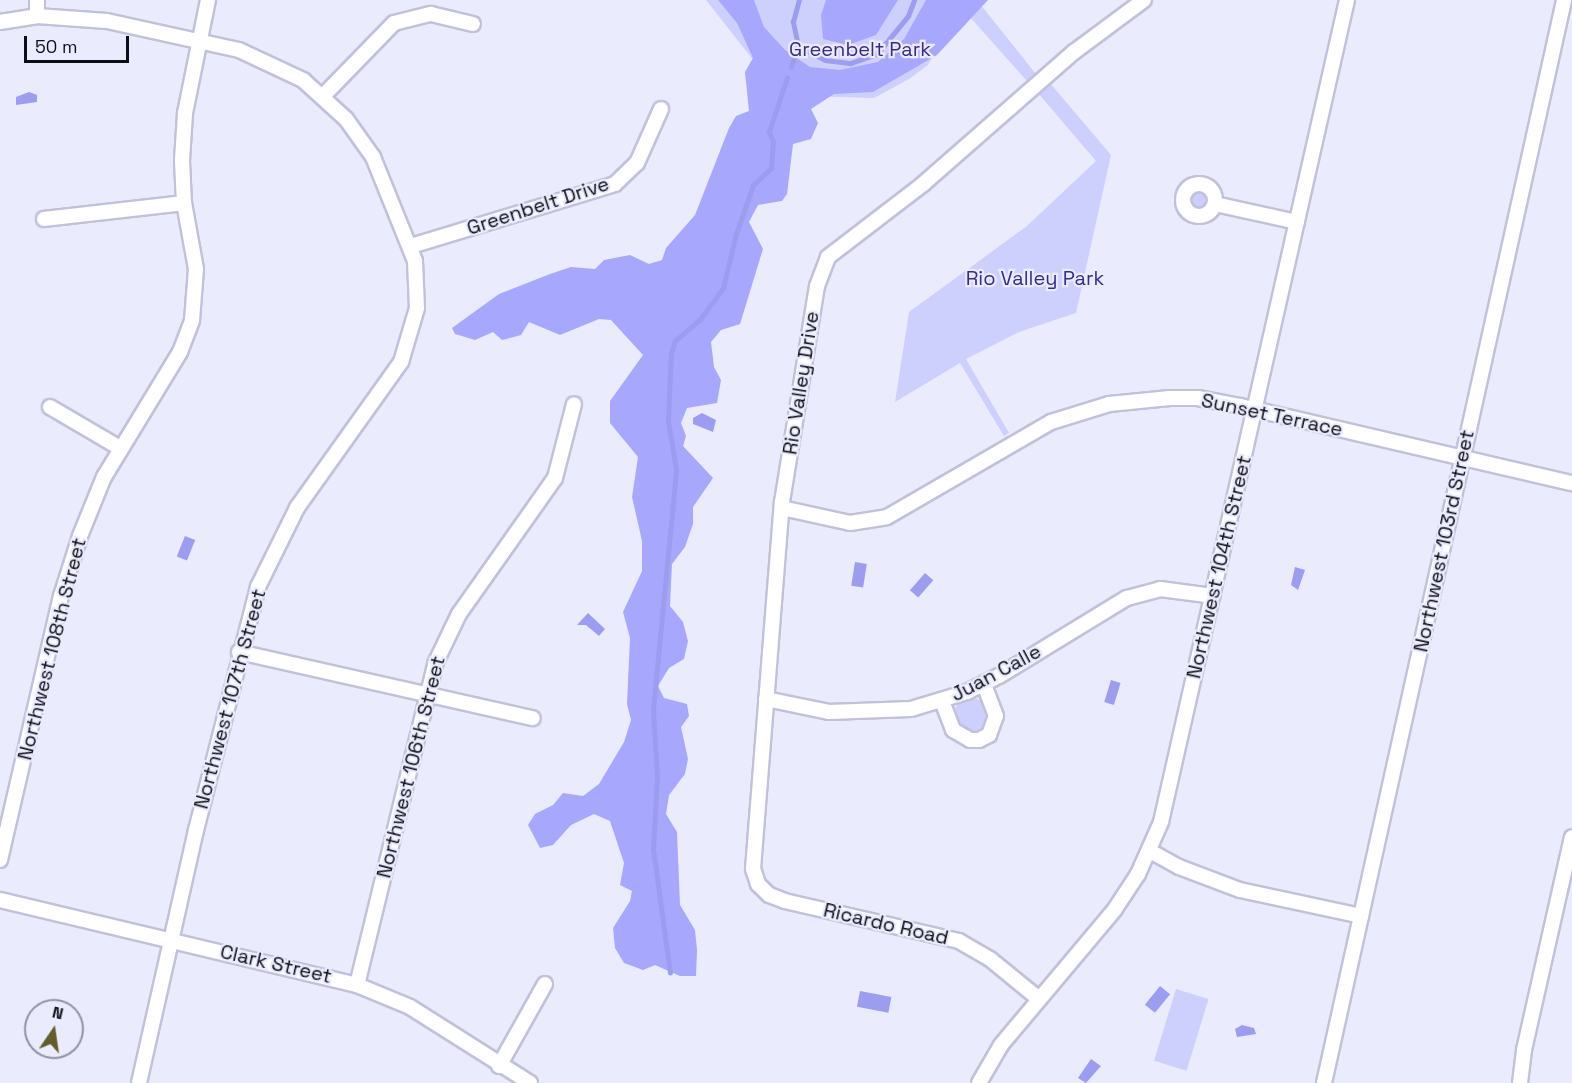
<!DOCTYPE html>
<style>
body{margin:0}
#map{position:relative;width:1572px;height:1083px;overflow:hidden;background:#eaebfd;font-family:"Space Grotesk",sans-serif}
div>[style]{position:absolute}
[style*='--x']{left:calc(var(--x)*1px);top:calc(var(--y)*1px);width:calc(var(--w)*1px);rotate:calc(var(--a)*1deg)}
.green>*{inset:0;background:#cdcffd;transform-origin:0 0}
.round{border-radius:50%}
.forest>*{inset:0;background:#a7a8fd}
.water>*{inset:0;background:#9c9df1;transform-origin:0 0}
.stream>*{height:4.5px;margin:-2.25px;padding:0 2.25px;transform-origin:2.25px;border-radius:2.25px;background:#9c9df1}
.roads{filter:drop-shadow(2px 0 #c1c2d9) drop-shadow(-2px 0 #c1c2d9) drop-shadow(0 2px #c1c2d9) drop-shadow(0 -2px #c1c2d9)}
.minor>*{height:14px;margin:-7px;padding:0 7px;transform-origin:7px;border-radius:7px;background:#fff}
.minor>.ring{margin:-7px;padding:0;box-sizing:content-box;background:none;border:14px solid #fff;border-radius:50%}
span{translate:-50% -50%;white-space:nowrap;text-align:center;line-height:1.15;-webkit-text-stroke:4.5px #eaebfd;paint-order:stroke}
.park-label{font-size:20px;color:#382a8a}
.street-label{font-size:20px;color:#0d0d15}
.north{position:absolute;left:24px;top:999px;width:60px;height:60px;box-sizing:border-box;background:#eaebfd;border:2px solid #9292a0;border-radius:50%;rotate:13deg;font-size:16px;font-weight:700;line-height:24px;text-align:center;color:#0d0d15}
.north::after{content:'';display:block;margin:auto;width:21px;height:27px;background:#635d2a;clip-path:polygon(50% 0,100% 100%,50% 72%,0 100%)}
.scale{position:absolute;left:24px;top:36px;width:105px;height:27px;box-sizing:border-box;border:3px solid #0d0d15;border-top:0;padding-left:8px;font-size:18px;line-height:21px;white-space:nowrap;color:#0d0d15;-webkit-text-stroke:4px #eaebfd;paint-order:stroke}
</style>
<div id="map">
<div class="green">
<div style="clip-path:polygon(706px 0,977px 0,1035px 73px,1027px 81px,961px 7px,928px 65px,909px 79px,874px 98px,807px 96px,772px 84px)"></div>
<div style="clip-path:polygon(1049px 82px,1111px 155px,1076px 313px,1019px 332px,966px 359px,1009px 433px,1004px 436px,960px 363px,895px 402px,909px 312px,1027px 226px,1096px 161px,1038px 93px)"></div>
<div class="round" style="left:1188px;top:189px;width:22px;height:22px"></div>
<div class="round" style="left:954px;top:698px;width:34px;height:34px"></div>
<div style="left:1176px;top:989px;width:34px;height:75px;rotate:17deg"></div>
</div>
<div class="forest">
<div style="clip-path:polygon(718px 0,754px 0,764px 27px,785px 50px,810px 67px,840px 70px,878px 62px,904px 39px,926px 0,988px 0,937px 55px,873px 92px,834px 94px,811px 109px,818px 123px,811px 139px,793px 144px,787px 194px,782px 201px,758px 205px,749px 222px,763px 249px,740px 324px,721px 330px,711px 342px,714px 367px,721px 380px,717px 403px,687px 408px,681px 423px,686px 436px,683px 446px,713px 478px,693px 507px,693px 524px,685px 547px,672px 564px,670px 606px,683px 622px,688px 641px,684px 659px,669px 668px,658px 686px,664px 698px,687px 704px,689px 716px,681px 727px,688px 759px,685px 774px,669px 795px,666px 814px,677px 832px,680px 905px,695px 930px,697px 950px,696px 976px,680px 976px,655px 965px,643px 970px,624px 963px,615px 948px,613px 928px,630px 901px,632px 891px,620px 885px,624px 863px,610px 821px,594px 814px,571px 825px,553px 845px,540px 848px,528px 825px,535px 814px,553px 805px,563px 793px,583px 796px,599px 784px,624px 742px,631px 720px,627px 704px,630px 638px,623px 612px,642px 571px,642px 541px,632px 497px,638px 457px,610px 423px,610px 401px,643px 355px,611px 320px,599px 319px,560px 335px,529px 322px,521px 335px,502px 340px,493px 332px,475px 340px,455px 334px,452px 328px,499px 294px,550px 274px,571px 267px,595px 269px,604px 260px,630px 255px,649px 264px,662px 260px,666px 248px,695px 215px,729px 128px,736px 116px,749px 111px,745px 72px,753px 58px,737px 23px)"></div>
<div style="clip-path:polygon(826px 0,898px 0,876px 35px,848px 45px,823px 39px,821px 15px)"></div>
</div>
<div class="water">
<div style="clip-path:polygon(29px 92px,37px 95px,37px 102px,16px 105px,16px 97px)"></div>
<div style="clip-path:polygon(702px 413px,716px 420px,713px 432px,693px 424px,693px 418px)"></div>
<div style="left:185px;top:536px;width:11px;height:22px;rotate:22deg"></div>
<div style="left:855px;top:562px;width:12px;height:24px;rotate:9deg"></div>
<div style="clip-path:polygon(1295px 567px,1305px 570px,1298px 590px,1291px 585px)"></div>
<div style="left:925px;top:573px;width:11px;height:23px;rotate:41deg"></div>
<div style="clip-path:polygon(588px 613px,605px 629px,599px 636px,586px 625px,577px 625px)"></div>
<div style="left:1111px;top:680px;width:10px;height:23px;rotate:17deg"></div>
<div style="left:1160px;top:986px;width:13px;height:24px;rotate:39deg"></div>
<div style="left:860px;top:991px;width:32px;height:16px;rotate:11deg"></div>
<div style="clip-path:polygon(1242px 1025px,1254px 1028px,1256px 1034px,1237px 1037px,1235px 1029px)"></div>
<div style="clip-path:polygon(1091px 1059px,1101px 1066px,1086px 1083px,1078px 1078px)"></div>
</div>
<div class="stream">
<div style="--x:798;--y:46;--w:30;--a:27"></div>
<div style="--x:825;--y:60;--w:26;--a:7"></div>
<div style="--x:851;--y:63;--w:28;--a:-19"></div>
<div style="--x:877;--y:54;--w:49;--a:-50.8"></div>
<div style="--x:908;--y:16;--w:17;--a:-69"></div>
<div style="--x:791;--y:67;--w:22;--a:-72"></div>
<div style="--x:798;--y:46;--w:25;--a:-102"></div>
<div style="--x:793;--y:22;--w:23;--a:-75"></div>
<div style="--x:670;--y:973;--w:125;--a:-97.8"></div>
<div style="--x:653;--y:849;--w:72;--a:-86.8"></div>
<div style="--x:657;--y:777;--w:67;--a:-93.4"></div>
<div style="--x:653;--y:710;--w:241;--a:-84.5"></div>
<div style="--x:676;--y:470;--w:50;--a:-99.3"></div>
<div style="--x:668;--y:421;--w:68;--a:-87.5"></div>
<div style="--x:671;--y:353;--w:13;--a:-72"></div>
<div style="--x:675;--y:341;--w:33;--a:-41"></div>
<div style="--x:700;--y:319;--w:39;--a:-53"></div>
<div style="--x:723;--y:288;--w:56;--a:-76.5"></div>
<div style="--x:736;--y:234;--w:52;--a:-70.9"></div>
<div style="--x:753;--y:185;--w:25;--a:-43"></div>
<div style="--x:771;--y:168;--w:26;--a:-86"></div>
<div style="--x:773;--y:142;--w:11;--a:-112"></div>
<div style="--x:769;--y:132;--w:57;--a:-71.6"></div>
</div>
<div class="roads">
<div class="minor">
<div style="--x:37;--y:0;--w:16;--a:90"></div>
<div style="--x:0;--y:22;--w:37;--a:-9"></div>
<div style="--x:37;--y:16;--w:70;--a:4.1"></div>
<div style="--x:107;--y:21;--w:135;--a:12.4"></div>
<div style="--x:239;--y:50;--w:71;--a:25.1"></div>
<div style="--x:303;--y:80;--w:58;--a:42.2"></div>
<div style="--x:346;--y:119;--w:47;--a:54.6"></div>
<div style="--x:373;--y:157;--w:112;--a:68"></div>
<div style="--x:415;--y:261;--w:47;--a:87.6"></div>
<div style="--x:417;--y:308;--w:56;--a:106.5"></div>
<div style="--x:401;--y:362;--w:179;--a:125.5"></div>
<div style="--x:297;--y:508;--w:88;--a:116.3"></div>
<div style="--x:258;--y:587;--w:251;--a:104.3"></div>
<div style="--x:196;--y:830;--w:259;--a:102.7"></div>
<div style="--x:323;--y:96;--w:102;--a:-45.8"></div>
<div style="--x:394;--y:23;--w:38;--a:-14"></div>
<div style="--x:431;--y:14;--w:43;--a:13.4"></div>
<div class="ring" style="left:1183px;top:184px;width:18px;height:18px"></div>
<div style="--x:1215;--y:204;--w:84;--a:12.4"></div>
<div style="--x:44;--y:219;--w:141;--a:-6.5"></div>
<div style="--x:411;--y:246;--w:213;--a:-16.9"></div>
<div style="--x:615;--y:184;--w:30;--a:-44"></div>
<div style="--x:637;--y:163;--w:59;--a:-66"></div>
<div style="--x:50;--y:407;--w:81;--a:30.4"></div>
<div style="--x:782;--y:508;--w:70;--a:12.4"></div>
<div style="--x:850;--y:523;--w:37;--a:-9"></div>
<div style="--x:887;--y:517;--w:190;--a:-30.1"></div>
<div style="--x:1051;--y:422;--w:61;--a:-17.2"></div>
<div style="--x:1109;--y:404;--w:61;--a:-5.6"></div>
<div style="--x:1170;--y:398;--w:28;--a:0"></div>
<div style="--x:1198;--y:398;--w:43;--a:10.8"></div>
<div style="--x:1240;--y:406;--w:341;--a:13.1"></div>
<div style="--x:239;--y:652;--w:301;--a:12.7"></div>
<div style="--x:766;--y:699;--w:64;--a:11.7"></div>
<div style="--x:829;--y:712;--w:82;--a:-2.1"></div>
<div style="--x:911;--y:709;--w:59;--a:-16.9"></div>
<div style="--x:967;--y:692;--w:36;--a:-27"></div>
<div style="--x:999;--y:676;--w:150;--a:-31.4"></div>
<div style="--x:1127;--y:598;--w:34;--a:-15"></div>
<div style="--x:1160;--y:589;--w:53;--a:7.5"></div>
<div style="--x:942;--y:701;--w:31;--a:69"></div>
<div style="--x:953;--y:730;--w:20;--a:30"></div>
<div style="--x:970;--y:740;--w:9;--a:0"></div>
<div style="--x:979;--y:740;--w:11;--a:-27"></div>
<div style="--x:989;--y:735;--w:20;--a:-70"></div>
<div style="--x:996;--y:716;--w:34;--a:-111"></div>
<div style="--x:1150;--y:851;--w:33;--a:29"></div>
<div style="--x:1179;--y:867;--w:65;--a:20.7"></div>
<div style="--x:1240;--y:890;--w:124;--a:12.1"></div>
<div style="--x:0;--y:860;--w:271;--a:-77"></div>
<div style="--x:61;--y:596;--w:63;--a:-72.4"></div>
<div style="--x:80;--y:536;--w:64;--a:-67.9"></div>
<div style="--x:104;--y:477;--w:146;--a:-58.7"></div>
<div style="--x:180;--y:352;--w:34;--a:-69"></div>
<div style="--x:192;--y:320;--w:51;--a:-85.5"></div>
<div style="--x:196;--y:269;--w:67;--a:-100.3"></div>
<div style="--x:184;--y:203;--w:43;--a:-92.7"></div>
<div style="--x:182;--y:160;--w:47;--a:-86.3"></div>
<div style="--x:185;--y:113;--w:115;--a:-78.5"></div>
<div style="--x:0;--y:900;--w:367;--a:13.4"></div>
<div style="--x:357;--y:985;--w:57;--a:22.5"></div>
<div style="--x:410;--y:1007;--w:142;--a:32.3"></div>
<div style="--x:357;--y:985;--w:330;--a:-76.3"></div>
<div style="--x:435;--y:664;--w:55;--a:-64.4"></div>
<div style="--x:459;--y:614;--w:166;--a:-54.8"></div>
<div style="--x:555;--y:478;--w:76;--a:-75.6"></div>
<div style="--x:1039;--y:999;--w:63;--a:-140.8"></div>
<div style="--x:990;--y:959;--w:36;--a:-150"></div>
<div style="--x:959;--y:941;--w:179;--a:-167.1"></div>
<div style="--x:785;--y:901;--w:17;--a:-159"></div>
<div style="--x:769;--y:895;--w:16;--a:-135"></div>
<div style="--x:758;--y:884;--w:16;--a:-108"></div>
<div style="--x:753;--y:869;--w:368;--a:-85.5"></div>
<div style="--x:782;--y:502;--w:219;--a:-80.8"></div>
<div style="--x:817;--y:286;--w:31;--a:-69"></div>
<div style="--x:828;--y:257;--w:120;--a:-37.5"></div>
<div style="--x:923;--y:184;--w:201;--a:-41.2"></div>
<div style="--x:1074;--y:52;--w:87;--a:-36.6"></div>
<div style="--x:499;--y:1066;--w:94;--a:-60.7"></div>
<div style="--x:979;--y:1083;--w:44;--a:-59.9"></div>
<div style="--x:1001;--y:1045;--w:177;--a:-50"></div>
<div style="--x:1115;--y:909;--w:42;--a:-56.7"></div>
<div style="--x:1138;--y:874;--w:57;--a:-66.1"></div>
<div style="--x:1161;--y:822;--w:843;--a:-77.25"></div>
<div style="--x:1324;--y:1083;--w:1109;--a:-77.5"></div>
<div style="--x:1520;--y:1083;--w:33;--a:-83"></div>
<div style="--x:1524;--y:1050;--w:218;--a:-77.3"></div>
</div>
</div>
<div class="park-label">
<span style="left:860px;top:49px">Greenbelt Park</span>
<span style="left:1035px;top:278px">Rio Valley Park</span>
</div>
<div class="street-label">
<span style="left:538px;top:206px;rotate:-18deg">Greenbelt Drive</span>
<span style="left:801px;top:383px;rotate:-81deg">Rio Valley Drive</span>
<span style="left:1272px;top:415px;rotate:12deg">Sunset Terrace</span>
<span style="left:1444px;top:541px;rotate:-78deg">Northwest 103rd Street</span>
<span style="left:1219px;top:567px;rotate:-77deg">Northwest 104th Street</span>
<span style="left:52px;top:649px;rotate:-76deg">Northwest 108th Street</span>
<span style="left:996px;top:673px;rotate:-28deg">Juan Calle</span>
<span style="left:230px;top:699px;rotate:-75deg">Northwest 107th Street</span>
<span style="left:411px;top:767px;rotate:-76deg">Northwest 106th Street</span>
<span style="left:886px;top:924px;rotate:13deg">Ricardo Road</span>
<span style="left:276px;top:964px;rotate:13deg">Clark Street</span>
</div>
<div class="north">N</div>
<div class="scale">50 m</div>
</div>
